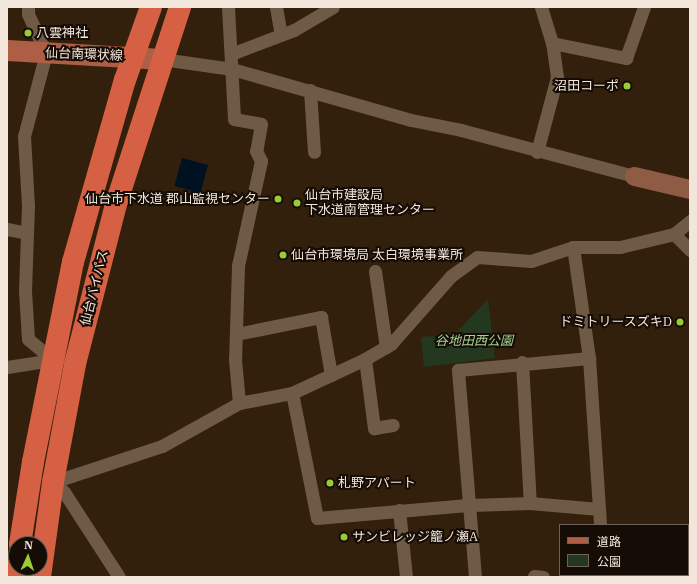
<!DOCTYPE html>
<meta charset="utf-8">
<style>
body{margin:0}
#map{position:relative;width:697px;height:584px;overflow:hidden;background:#32200d;font-family:"IBM Plex Serif","Noto Sans JP",serif}
div>[style]{position:absolute}
[style*='--x']{left:calc(var(--x)*1px);top:calc(var(--y)*1px);width:calc(var(--w)*1px);rotate:calc(var(--a)*1deg)}
.green>*{inset:0;background:#23381e}
.water>*{inset:0;background:#001222;transform-origin:0 0}
.street>*{height:13px;margin:-6.5px;padding:0 6.5px;transform-origin:6.5px;border-radius:6.5px;background:#6f5a46}
.secondary>*{height:19px;margin:-9.5px;padding:0 9.5px;transform-origin:9.5px;border-radius:9.5px;background:#8e5c45}
.primary>*{height:21px;margin:-10.5px;padding:0 10.5px;transform-origin:10.5px;border-radius:10.5px;background:#ad5e44}
.highway>*{height:22px;margin:-11px;padding:0 11px;transform-origin:11px;border-radius:11px;background:#d66043}
.dots>*{width:11px;height:11px;translate:-50% -50%;box-sizing:border-box;border:2px solid #140c05;border-radius:50%}
span{translate:-50% -50%;white-space:nowrap;text-align:center;line-height:1.15;-webkit-text-stroke:4px #140c05;paint-order:stroke}
.poi-label{font-size:13px;color:#f2e5da}
.left{translate:0 -50%;text-align:left}
.right{translate:-100% -50%;text-align:right}
.street-label{font-size:13px;color:#f2e5da}
.park-label{font-size:13px;color:#a0d293;font-style:italic}
.frame{position:absolute;inset:0;border:8px solid #f2e5da;pointer-events:none}
.legend{position:absolute;left:559px;top:524px;width:130px;height:52px;box-sizing:border-box;background:#140c05;border:1px solid #6d635a;margin:0;padding:5px 7px;list-style:none;font-size:12px;color:#f2e5da}
.legend li{display:flex;align-items:center;gap:8px;height:20px}
.legend b{width:20px;border:1px solid #6d635a}
.north{position:absolute;left:8px;top:536px;width:40px;height:40px;box-sizing:border-box;background:#140c05;border:1px solid #6d635a;border-radius:50%;rotate:3deg;font-size:11px;font-weight:700;line-height:16px;text-align:center;color:#f2e5da}
.north::after{content:'';display:block;margin:auto;width:14px;height:18px;background:#9acb35;clip-path:polygon(50% 0,100% 100%,50% 72%,0 100%)}
</style>
<div id="map">
<div class="green">
<div style="clip-path:polygon(488px 299px,495px 358px,424px 367px,421px 337px,455px 334px)"></div>
</div>
<div class="water">
<div style="left:182px;top:158px;width:27px;height:29px;rotate:15deg"></div>
</div>
<div class="street">
<div style="--x:28;--y:7;--w:7;--a:90"></div>
<div style="--x:28;--y:14;--w:43;--a:65.2"></div>
<div style="--x:46;--y:53;--w:86;--a:104.8"></div>
<div style="--x:24;--y:136;--w:69;--a:86.7"></div>
<div style="--x:28;--y:205;--w:86;--a:92"></div>
<div style="--x:25;--y:291;--w:48;--a:86.4"></div>
<div style="--x:28;--y:339;--w:33;--a:40"></div>
<div style="--x:228;--y:7;--w:112;--a:86.9"></div>
<div style="--x:234;--y:119;--w:27;--a:10"></div>
<div style="--x:261;--y:124;--w:27;--a:100"></div>
<div style="--x:256;--y:151;--w:11;--a:63"></div>
<div style="--x:261;--y:161;--w:107;--a:102.4"></div>
<div style="--x:238;--y:266;--w:93;--a:91.8"></div>
<div style="--x:235;--y:359;--w:44;--a:84.8"></div>
<div style="--x:276;--y:7;--w:28;--a:80"></div>
<div style="--x:552;--y:43;--w:76;--a:11.5"></div>
<div style="--x:626;--y:58;--w:54;--a:-70.6"></div>
<div style="--x:231;--y:54;--w:67;--a:-20.9"></div>
<div style="--x:294;--y:30;--w:45;--a:-30.5"></div>
<div style="--x:162;--y:59;--w:71;--a:8.1"></div>
<div style="--x:232;--y:69;--w:186;--a:15.9"></div>
<div style="--x:411;--y:120;--w:51;--a:11.3"></div>
<div style="--x:461;--y:130;--w:179;--a:14.9"></div>
<div style="--x:310;--y:90;--w:62;--a:86.3"></div>
<div style="--x:537;--y:152;--w:78;--a:-75.1"></div>
<div style="--x:557;--y:77;--w:34;--a:-98"></div>
<div style="--x:552;--y:43;--w:38;--a:-107"></div>
<div style="--x:7;--y:229;--w:20;--a:11"></div>
<div style="--x:674;--y:234;--w:23;--a:45"></div>
<div style="--x:573;--y:247;--w:112;--a:81.8"></div>
<div style="--x:589;--y:358;--w:167;--a:86.2"></div>
<div style="--x:375;--y:271;--w:77;--a:81.8"></div>
<div style="--x:236;--y:334;--w:87;--a:-11.3"></div>
<div style="--x:321;--y:317;--w:59;--a:80.2"></div>
<div style="--x:365;--y:359;--w:70;--a:82.6"></div>
<div style="--x:374;--y:428;--w:19;--a:-9"></div>
<div style="--x:522;--y:362;--w:141;--a:86.8"></div>
<div style="--x:7;--y:367;--w:47;--a:-8.7"></div>
<div style="--x:292;--y:393;--w:127;--a:78.7"></div>
<div style="--x:317;--y:518;--w:154;--a:-4.9"></div>
<div style="--x:470;--y:505;--w:60;--a:-1.9"></div>
<div style="--x:530;--y:503;--w:69;--a:5"></div>
<div style="--x:53;--y:482;--w:115;--a:-18.3"></div>
<div style="--x:162;--y:446;--w:88;--a:-29.2"></div>
<div style="--x:239;--y:403;--w:54;--a:-10.7"></div>
<div style="--x:292;--y:393;--w:81;--a:-25"></div>
<div style="--x:365;--y:359;--w:30;--a:-30"></div>
<div style="--x:391;--y:344;--w:91;--a:-48.6"></div>
<div style="--x:451;--y:276;--w:32;--a:-36"></div>
<div style="--x:477;--y:257;--w:54;--a:4.2"></div>
<div style="--x:531;--y:261;--w:44;--a:-18.4"></div>
<div style="--x:573;--y:247;--w:47;--a:0"></div>
<div style="--x:620;--y:247;--w:56;--a:-13.5"></div>
<div style="--x:674;--y:234;--w:21;--a:-39"></div>
<div style="--x:53;--y:482;--w:15;--a:42"></div>
<div style="--x:64;--y:492;--w:101;--a:57.1"></div>
<div style="--x:399;--y:510;--w:67;--a:84"></div>
<div style="--x:534;--y:576;--w:9;--a:6"></div>
<div style="--x:475;--y:577;--w:208;--a:-94.7"></div>
<div style="--x:458;--y:370;--w:132;--a:-5.2"></div>
<div style="--x:592;--y:577;--w:2;--a:-63"></div>
</div>
<div class="secondary">
<div style="--x:634;--y:176;--w:57;--a:13.1"></div>
</div>
<div class="primary">
<div style="--x:7;--y:50;--w:155;--a:3.3"></div>
</div>
<div class="highway">
<div style="--x:20;--y:544;--w:83;--a:-81"></div>
<div style="--x:33;--y:462;--w:204;--a:-78.7"></div>
<div style="--x:73;--y:262;--w:189;--a:-74.1"></div>
<div style="--x:125;--y:80;--w:77;--a:-70.4"></div>
<div style="--x:14;--y:577;--w:10;--a:-79"></div>
<div style="--x:40;--y:577;--w:96;--a:-82.2"></div>
<div style="--x:53;--y:482;--w:120;--a:-79.4"></div>
<div style="--x:75;--y:364;--w:168;--a:-75.6"></div>
<div style="--x:117;--y:201;--w:204;--a:-72"></div>
</div>
<div class="dots">
<div style="left:28px;top:33px;background:#9acb35"></div>
<div style="left:627px;top:86px;background:#9acb35"></div>
<div style="left:278px;top:199px;background:#9acb35"></div>
<div style="left:297px;top:203px;background:#9acb35"></div>
<div style="left:283px;top:255px;background:#9acb35"></div>
<div style="left:680px;top:322px;background:#9acb35"></div>
<div style="left:330px;top:483px;background:#9acb35"></div>
<div style="left:344px;top:537px;background:#9acb35"></div>
</div>
<div class="poi-label">
<span class="left" style="left:36px;top:33px">八雲神社</span>
<span class="right" style="left:619px;top:86px">沼田コーポ</span>
<span class="left" style="left:305px;top:203px">仙台市建設局<br>下水道南管理センター</span>
<span class="right" style="left:270px;top:199px">仙台市下水道 郡山監視センター</span>
<span class="left" style="left:291px;top:255px">仙台市環境局 太白環境事業所</span>
<span class="right" style="left:672px;top:322px">ドミトリースズキD</span>
<span class="left" style="left:338px;top:483px">札野アパート</span>
<span class="left" style="left:352px;top:537px">サンビレッジ籠ノ瀬A</span>
</div>
<div class="street-label">
<span style="left:84px;top:55px;rotate:2deg">仙台南環状線</span>
<span style="left:95px;top:288px;rotate:-76deg">仙台バイパス</span>
</div>
<div class="park-label">
<span style="left:474px;top:341px">谷地田西公園</span>
</div>
<div class="frame"></div>
<ul class="legend">
<li><b style="height:5px;background:#ad5e44"></b>道路</li>
<li><b style="height:11px;background:#23381e"></b>公園</li>
</ul>
<div class="north">N</div>
</div>
